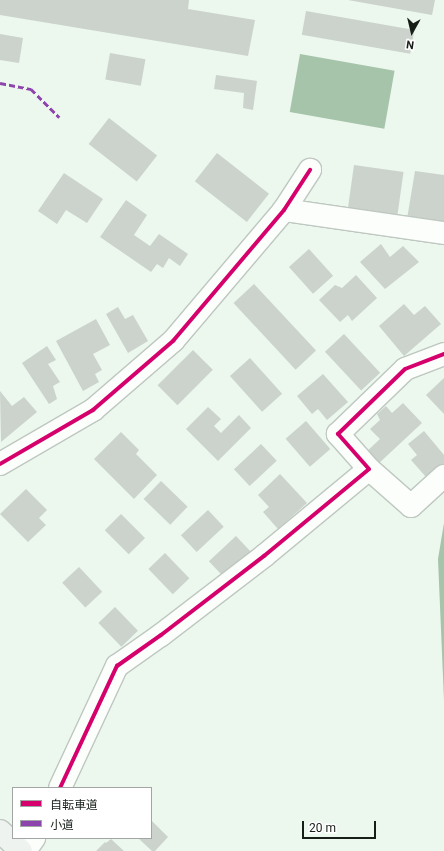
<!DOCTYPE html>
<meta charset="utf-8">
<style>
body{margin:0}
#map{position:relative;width:444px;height:851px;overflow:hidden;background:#ecf7ee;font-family:Roboto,"Noto Sans JP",sans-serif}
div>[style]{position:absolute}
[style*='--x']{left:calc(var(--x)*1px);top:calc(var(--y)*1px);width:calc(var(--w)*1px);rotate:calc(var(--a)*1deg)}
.water>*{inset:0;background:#a5c4a9;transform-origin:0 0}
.building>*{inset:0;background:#cbd3cc;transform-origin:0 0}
.roads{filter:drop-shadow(1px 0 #bec7c0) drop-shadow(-1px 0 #bec7c0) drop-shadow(0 1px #bec7c0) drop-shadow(0 -1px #bec7c0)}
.street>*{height:22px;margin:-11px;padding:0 11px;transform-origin:11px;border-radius:11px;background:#fcfefc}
.secondary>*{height:22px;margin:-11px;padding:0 11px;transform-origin:11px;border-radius:11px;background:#eef3ef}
.quiet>*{height:3px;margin-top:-1.5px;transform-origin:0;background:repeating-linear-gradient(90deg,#8e44ad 0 6px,transparent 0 9px)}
.cycleway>*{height:4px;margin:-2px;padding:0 2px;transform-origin:2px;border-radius:2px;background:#d6006c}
span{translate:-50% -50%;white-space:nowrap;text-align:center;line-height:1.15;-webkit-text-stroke:4px #fff;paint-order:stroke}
.legend{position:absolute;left:12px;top:787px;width:140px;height:52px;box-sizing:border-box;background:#fff;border:1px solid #a2a5a3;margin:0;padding:5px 7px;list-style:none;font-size:12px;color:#171e18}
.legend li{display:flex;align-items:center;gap:8px;height:20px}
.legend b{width:20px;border:1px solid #a2a5a3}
.north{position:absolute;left:392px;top:12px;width:40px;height:40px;-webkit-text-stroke:3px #fff;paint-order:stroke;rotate:188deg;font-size:11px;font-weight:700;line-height:16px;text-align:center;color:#171e18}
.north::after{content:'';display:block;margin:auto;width:14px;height:18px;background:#171e18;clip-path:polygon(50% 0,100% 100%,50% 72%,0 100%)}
.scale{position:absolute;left:302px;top:821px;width:74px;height:18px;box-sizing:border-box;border:2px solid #171e18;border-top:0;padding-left:5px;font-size:12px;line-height:14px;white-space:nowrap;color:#171e18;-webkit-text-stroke:3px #fff;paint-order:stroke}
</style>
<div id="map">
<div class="water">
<div style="left:300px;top:54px;width:96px;height:59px;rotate:10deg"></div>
<div style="clip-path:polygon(444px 523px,444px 700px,438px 559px)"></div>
</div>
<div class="building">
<div style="clip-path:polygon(0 0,189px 0,188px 9px,255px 20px,248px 56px,0 15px)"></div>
<div style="clip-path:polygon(348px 0,435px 0,432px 15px)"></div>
<div style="left:306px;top:11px;width:110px;height:24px;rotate:10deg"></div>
<div style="clip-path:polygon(0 34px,23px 38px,19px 63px,0 60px)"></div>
<div style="left:110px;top:53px;width:36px;height:27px;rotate:10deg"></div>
<div style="clip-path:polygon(216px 75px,257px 81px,253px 110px,243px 108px,244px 93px,214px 89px)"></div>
<div style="left:109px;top:118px;width:61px;height:33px;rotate:38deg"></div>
<div style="left:217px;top:153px;width:66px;height:36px;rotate:38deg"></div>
<div style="left:354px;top:165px;width:50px;height:47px;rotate:8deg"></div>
<div style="clip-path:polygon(415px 171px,444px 175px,444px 225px,407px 219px)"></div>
<div style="clip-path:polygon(64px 173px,103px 199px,87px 223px,66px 210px,57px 224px,38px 211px)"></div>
<div style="clip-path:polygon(126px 200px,147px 215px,134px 235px,150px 246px,159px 234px,188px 254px,180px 266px,169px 258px,163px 268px,157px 264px,151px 272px,100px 237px)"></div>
<div style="clip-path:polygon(381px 244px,390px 257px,403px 246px,419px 262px,385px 289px,360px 262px)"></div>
<div style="left:309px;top:249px;width:36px;height:27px;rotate:48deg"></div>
<div style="clip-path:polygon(356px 275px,377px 298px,352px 321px,348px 315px,340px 322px,319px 300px,335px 285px,342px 288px)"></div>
<div style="left:254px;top:284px;width:91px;height:28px;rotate:47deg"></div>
<div style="clip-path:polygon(404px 304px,414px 315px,425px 306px,441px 324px,404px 356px,379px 326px)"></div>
<div style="clip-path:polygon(118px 307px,125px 319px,133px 315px,148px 341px,128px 353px,106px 314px)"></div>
<div style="clip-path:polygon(96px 319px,110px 345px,93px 354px,102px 370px,95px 374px,99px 382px,83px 391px,56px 341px)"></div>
<div style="left:344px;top:334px;width:53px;height:26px;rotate:47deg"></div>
<div style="clip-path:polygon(47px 346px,56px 360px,48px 364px,60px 382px,53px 386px,57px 399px,49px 404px,22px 363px)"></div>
<div style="left:193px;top:350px;width:28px;height:50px;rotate:45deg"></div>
<div style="left:250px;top:358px;width:48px;height:27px;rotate:48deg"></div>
<div style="clip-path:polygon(323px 374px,348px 402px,327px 420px,318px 409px,312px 414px,297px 396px)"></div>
<div style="clip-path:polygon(444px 378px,444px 414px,426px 395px)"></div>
<div style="clip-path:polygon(0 391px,12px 406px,24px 397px,37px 412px,1px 442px)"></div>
<div style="clip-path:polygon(403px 403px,422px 423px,377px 465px,365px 453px,380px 439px,370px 429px,380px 420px,377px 414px,386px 406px,392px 413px)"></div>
<div style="clip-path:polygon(208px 407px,221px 419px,214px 426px,221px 433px,239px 415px,251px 428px,218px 461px,186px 429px)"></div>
<div style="left:306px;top:421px;width:37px;height:27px;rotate:49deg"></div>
<div style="clip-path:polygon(424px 431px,444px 455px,444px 463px,426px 477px,411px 460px,417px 455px,408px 444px)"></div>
<div style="clip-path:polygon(121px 432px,139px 450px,136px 454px,157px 475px,134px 499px,94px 459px)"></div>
<div style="left:261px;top:444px;width:23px;height:37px;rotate:47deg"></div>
<div style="clip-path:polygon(280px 474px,307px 503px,278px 529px,263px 512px,269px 507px,258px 495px)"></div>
<div style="left:161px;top:481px;width:37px;height:25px;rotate:44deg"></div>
<div style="clip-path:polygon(26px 489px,47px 510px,39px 518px,46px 525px,28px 542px,0 514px)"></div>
<div style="left:208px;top:510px;width:23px;height:37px;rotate:47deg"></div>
<div style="left:121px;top:514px;width:34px;height:23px;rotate:45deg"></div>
<div style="left:236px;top:536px;width:23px;height:37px;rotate:47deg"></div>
<div style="left:165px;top:553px;width:35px;height:23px;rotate:46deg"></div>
<div style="left:79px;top:567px;width:34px;height:23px;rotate:47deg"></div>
<div style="left:115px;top:607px;width:33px;height:23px;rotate:46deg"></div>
<div style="clip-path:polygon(151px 820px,168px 837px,155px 851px,152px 851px,138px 838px,151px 838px)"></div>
<div style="clip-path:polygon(111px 839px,124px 851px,96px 851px,105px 842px,106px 843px)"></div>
</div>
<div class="roads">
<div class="street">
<div style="--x:284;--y:210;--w:162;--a:8.2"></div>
<div style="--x:0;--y:464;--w:108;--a:-30.1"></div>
<div style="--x:93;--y:410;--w:106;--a:-40.8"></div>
<div style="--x:173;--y:341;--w:172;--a:-49.7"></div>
<div style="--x:284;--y:210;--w:48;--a:-57"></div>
<div style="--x:369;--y:469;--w:56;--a:41.4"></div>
<div style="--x:411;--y:506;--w:45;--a:-42.3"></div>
<div style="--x:60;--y:788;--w:135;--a:-65"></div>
<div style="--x:117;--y:666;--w:54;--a:-35.2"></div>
<div style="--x:161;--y:635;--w:130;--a:-37.5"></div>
<div style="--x:264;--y:556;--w:136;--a:-39.6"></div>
<div style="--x:369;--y:469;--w:47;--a:-131.5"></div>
<div style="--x:338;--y:434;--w:93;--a:-44.1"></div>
<div style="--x:405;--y:369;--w:42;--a:-21"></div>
<div style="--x:25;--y:851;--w:16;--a:-55"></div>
</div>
<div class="secondary">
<div style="--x:0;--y:831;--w:29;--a:44"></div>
</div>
</div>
<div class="quiet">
<div style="--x:0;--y:83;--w:32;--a:11"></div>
<div style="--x:31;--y:89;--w:40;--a:45"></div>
</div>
<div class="cycleway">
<div style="--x:0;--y:464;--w:108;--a:-30.1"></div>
<div style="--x:93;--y:410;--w:106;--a:-40.8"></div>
<div style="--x:173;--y:341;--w:172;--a:-49.7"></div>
<div style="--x:284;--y:210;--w:48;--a:-57"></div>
<div style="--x:60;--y:788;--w:135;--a:-65"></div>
<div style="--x:117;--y:666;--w:54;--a:-35.2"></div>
<div style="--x:161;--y:635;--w:130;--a:-37.5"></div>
<div style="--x:264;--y:556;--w:136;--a:-39.6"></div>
<div style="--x:369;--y:469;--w:47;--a:-131.5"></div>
<div style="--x:338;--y:434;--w:93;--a:-44.1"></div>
<div style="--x:405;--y:369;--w:42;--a:-21"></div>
</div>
<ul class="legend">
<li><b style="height:5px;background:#d6006c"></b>自転車道</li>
<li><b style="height:5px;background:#8e44ad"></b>小道</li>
</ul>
<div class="north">N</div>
<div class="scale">20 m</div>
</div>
